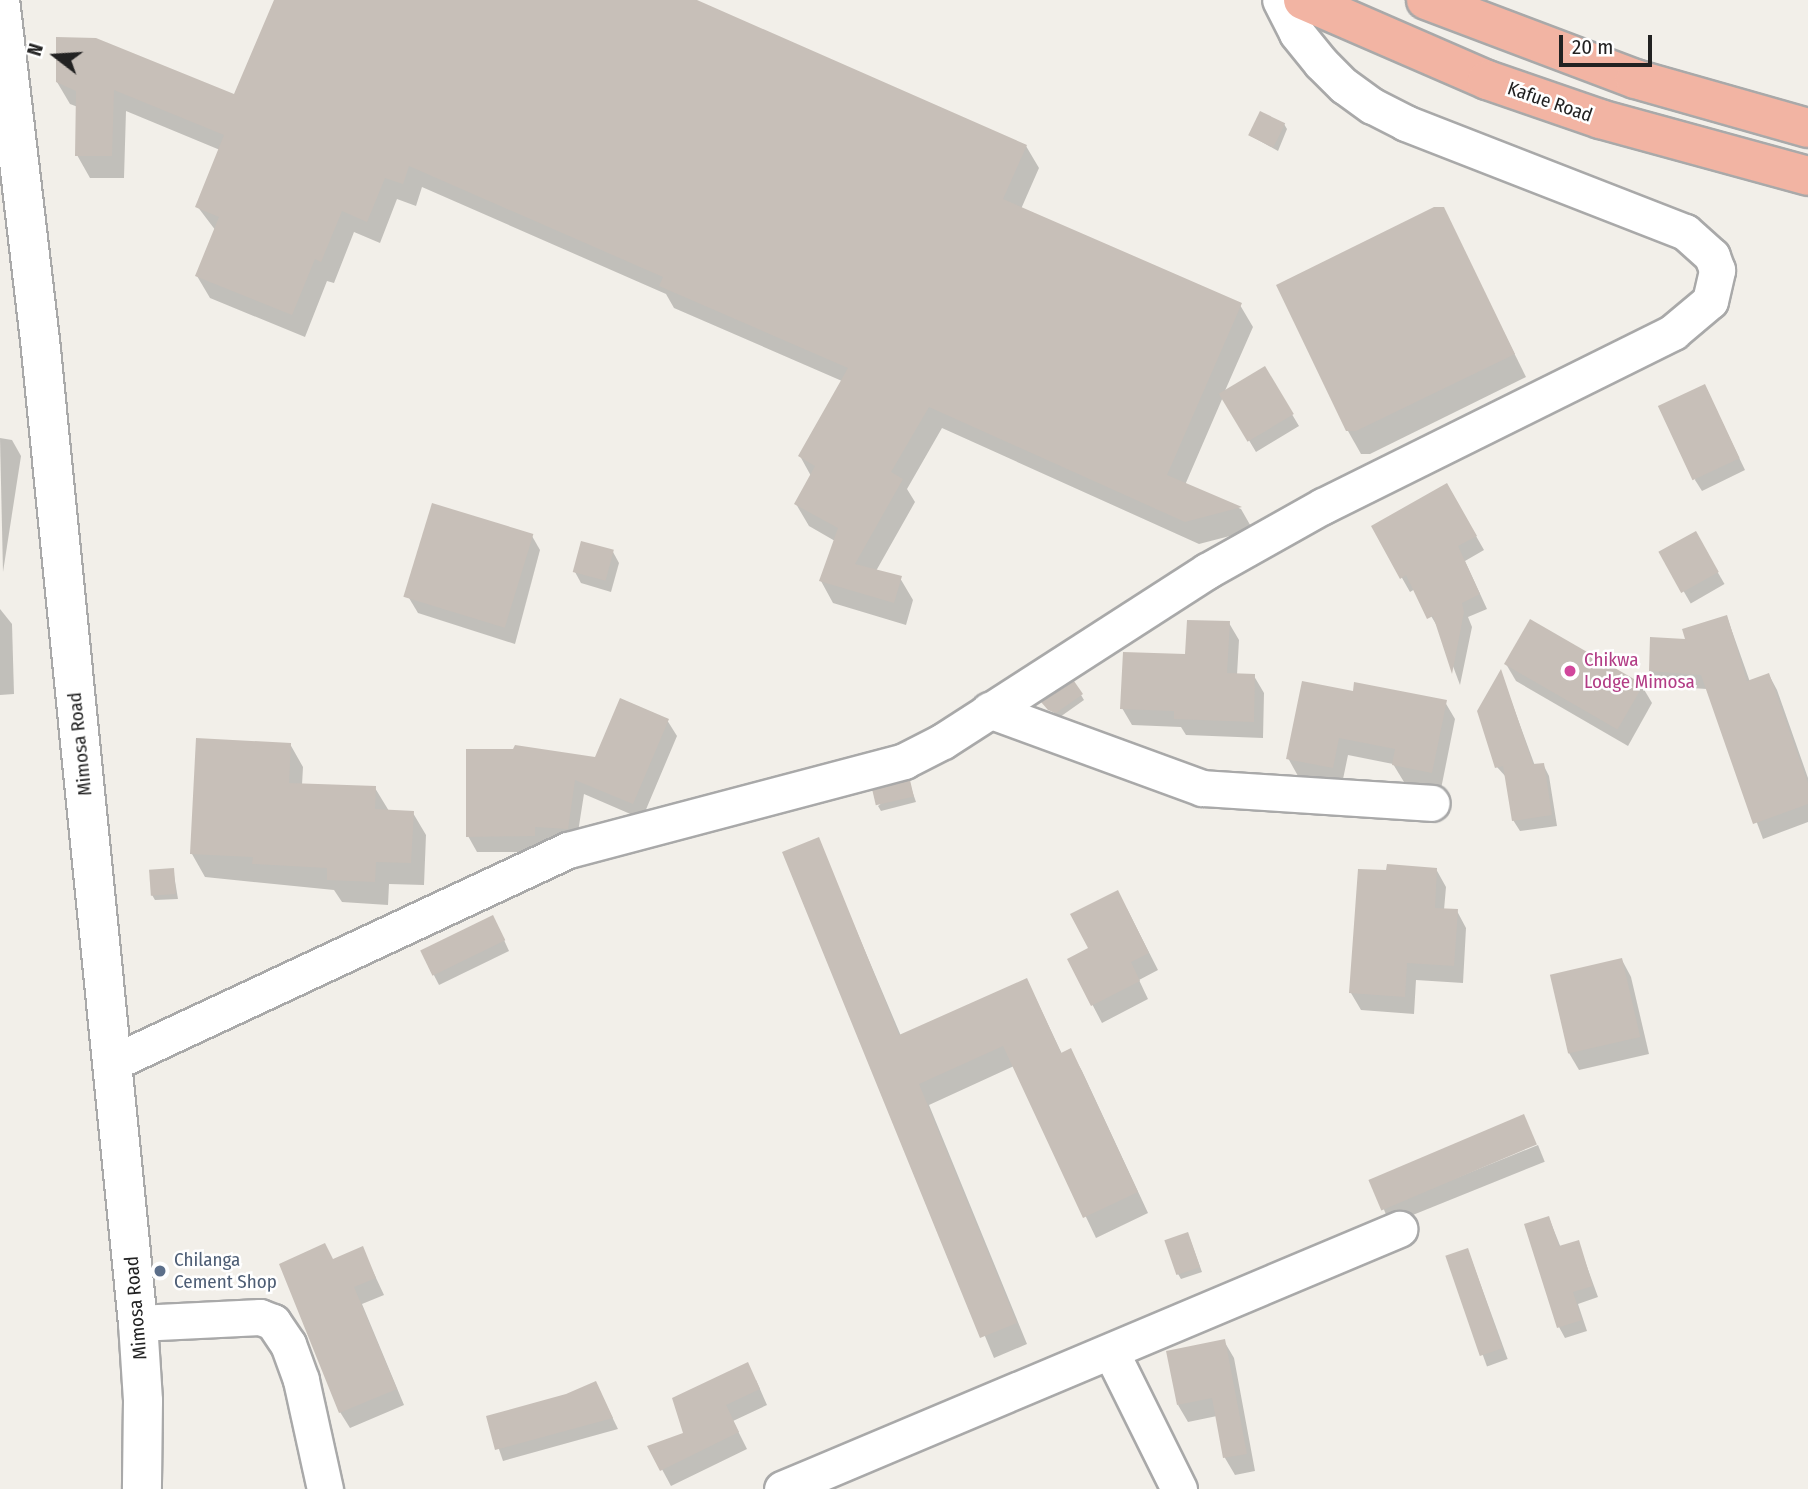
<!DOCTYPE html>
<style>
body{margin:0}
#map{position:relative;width:1808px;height:1489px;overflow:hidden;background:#f2efe9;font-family:"Fira Sans Condensed",sans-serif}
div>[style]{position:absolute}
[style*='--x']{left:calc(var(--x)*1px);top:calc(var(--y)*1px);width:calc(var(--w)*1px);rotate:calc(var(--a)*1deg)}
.shadow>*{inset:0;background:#0003;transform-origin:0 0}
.building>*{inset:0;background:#c7bfb8;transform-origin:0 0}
.roads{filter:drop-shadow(2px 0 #a9a9a9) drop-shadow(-2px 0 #a9a9a9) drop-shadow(0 2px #a9a9a9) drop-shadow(0 -2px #a9a9a9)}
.minor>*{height:35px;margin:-17.5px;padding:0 17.5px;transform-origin:17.5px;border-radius:17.5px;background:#fff}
.tertiary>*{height:38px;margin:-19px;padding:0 19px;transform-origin:19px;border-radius:19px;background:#fff}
.trunk>*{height:38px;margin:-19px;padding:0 19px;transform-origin:19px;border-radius:19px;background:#f2b4a3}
.dots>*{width:19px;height:19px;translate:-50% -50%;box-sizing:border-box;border:4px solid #fff;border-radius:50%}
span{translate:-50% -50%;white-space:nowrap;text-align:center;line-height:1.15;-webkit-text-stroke:5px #fff;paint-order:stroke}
.street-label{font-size:19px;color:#222}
.hotel-label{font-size:19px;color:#b23c85}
.left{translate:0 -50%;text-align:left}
.service-label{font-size:19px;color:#4e5e75}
.north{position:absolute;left:21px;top:21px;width:70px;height:70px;-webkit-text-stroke:5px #fff;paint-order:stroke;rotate:287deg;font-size:19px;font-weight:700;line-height:28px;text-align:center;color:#222}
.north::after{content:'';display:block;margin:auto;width:24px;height:32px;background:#222;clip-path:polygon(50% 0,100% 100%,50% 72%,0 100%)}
.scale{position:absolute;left:1559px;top:35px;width:93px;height:32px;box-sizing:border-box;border:4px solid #222;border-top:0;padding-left:9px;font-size:21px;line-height:24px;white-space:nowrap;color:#222;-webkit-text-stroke:5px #fff;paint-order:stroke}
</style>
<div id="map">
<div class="shadow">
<div style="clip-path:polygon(276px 0,692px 0,1026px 146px,1039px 168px,1021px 209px,1240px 305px,1253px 327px,1224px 393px,1265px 369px,1299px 426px,1256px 452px,1223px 397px,1185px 485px,1241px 509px,1253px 530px,1199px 544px,942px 428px,907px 489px,915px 502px,876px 571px,900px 578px,913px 600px,906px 625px,833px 603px,821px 581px,835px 541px,809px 526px,796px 504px,811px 476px,800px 456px,842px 381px,674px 308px,666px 294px,422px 187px,416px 206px,397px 199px,380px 243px,354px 232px,334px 283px,327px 281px,305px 337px,210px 298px,197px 276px,216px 231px,197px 206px,220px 150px,126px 111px,124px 178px,90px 178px,77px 155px,78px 107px,70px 104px,57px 82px,234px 96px)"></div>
<div style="clip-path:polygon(1284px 124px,1287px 129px,1278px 151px,1251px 136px)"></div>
<div style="clip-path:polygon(1443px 209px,1526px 377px,1370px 454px,1361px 454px,1348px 431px)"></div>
<div style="clip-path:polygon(1710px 397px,1745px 470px,1702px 491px,1695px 480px)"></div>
<div style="clip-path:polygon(0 438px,12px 440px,21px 456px,3px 572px)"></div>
<div style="clip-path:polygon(1447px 485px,1484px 550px,1465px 561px,1487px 609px,1468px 617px,1472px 627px,1460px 685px,1440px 631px,1415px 589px,1410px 592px,1373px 527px)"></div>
<div style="left:1695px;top:533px;width:59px;height:39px;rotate:60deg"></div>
<div style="clip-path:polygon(532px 536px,540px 550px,515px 644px,418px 613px,409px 598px)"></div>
<div style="clip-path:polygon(613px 552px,619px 563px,611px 592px,581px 583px,575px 572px)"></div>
<div style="clip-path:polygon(0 609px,12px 624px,14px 694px,0 695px)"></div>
<div style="clip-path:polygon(1727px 617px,1750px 682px,1769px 675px,1777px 690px,1808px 778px,1808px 822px,1763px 839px,1707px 689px,1659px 686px,1650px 670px)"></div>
<div style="clip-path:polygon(1229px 623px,1239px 640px,1237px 675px,1254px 676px,1264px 693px,1263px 738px,1186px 735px,1181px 727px,1132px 725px,1122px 708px)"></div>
<div style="clip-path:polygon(1506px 664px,1642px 686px,1652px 703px,1628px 746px,1516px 681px)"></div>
<div style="clip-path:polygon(1501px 673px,1535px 766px,1543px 764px,1549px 776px,1557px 826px,1520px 831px,1513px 820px,1506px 777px,1497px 767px)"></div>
<div style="clip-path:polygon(1354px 693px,1445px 702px,1455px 719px,1441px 789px,1404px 782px,1393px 764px,1348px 755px,1342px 784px,1298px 776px,1288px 758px)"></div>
<div style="clip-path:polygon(1081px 695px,1084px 700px,1060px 717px,1046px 707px)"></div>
<div style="clip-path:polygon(667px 720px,677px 736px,642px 819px,584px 794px,576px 845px,543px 852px,477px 852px,468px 836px)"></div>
<div style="clip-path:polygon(290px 744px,303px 767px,302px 785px,375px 788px,389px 811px,413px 813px,426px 835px,424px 885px,389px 884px,388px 905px,342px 902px,334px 890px,205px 877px,192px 854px)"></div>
<div style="clip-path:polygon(909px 782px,916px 802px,881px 811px,878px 806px)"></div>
<div style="clip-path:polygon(818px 840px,901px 1036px,1027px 980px,1062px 1054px,1070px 1050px,1082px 1071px,1148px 1213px,1096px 1238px,1014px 1066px,929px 1105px,1027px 1344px,994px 1358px,785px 853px)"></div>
<div style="clip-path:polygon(173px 869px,178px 899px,155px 900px,152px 895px)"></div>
<div style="clip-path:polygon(1436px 869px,1446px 887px,1444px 910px,1457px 911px,1466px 928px,1463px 983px,1416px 980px,1414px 1014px,1361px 1010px,1351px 993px)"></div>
<div style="clip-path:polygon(1127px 909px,1158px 970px,1139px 980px,1148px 999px,1102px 1023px,1069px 960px,1090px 949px)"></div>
<div style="clip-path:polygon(499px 929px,509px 951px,439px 985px,422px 952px)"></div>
<div style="clip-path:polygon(1622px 960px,1631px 977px,1649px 1054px,1579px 1070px,1569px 1053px)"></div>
<div style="left:1538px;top:1145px;width:18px;height:167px;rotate:68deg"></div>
<div style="clip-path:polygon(1549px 1218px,1561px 1248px,1578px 1242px,1598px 1297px,1578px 1304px,1587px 1331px,1565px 1338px,1559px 1327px)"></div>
<div style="clip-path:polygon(1190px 1239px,1202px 1272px,1181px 1279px,1178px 1274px)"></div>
<div style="clip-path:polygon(362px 1248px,384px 1295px,362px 1304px,404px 1405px,350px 1428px,340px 1412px,333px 1260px)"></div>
<div style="left:1468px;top:1250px;width:116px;height:22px;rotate:70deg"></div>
<div style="clip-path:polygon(1224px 1341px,1234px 1358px,1255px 1471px,1235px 1475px,1225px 1458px,1217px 1416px,1188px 1422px,1178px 1405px)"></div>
<div style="clip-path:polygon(756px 1380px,767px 1405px,733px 1421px,747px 1449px,671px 1486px,650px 1447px,686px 1434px)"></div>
<div style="clip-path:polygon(601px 1394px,618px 1429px,503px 1461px,488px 1417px)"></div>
</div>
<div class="building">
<div style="clip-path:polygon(274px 0,697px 0,1027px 145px,1003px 199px,1242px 303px,1167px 475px,1242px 507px,1185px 522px,929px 407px,891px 472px,903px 479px,855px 564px,902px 576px,894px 603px,819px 581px,838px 528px,794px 504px,815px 466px,798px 456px,848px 368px,659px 286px,663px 277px,409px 166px,403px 184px,385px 178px,367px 222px,342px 211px,321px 262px,315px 259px,292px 315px,195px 276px,219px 217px,195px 207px,224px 135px,114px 90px,112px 156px,75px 156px,76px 91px,56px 82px,56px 37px,96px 38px,234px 94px)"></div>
<div style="left:1260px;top:111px;width:28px;height:27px;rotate:26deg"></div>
<div style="clip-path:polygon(1434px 207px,1444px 207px,1515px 354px,1356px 431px,1346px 431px,1276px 285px)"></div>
<div style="left:1265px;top:366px;width:56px;height:54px;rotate:59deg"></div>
<div style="left:1705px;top:384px;width:82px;height:52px;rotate:65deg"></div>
<div style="clip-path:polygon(1447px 483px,1477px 536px,1458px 546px,1480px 594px,1462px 603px,1464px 612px,1452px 674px,1433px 616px,1427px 619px,1406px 575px,1400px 579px,1371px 526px)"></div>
<div style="left:432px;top:503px;width:106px;height:98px;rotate:17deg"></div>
<div style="left:1696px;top:531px;width:47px;height:43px;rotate:61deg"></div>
<div style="left:581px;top:541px;width:34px;height:32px;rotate:15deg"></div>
<div style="clip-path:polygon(1727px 615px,1747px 681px,1769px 673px,1808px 783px,1808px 804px,1753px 824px,1701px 675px,1649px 671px,1650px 637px,1685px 639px,1682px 629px)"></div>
<div style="left:1530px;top:619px;width:131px;height:52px;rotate:30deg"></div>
<div style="clip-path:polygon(1187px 620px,1230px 621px,1227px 673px,1255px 674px,1254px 722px,1174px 719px,1174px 711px,1120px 709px,1123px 652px,1185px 654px)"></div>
<div style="clip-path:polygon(1501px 669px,1533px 764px,1544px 763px,1552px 815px,1512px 821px,1503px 766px,1495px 768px,1477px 711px)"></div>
<div style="clip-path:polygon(1074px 681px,1083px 694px,1056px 713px,1048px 710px,1041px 702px)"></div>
<div style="clip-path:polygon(1302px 681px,1353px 691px,1354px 682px,1447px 700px,1432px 773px,1392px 765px,1395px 749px,1339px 738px,1333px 768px,1286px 759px)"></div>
<div style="clip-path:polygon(620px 698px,669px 719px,633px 804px,575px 780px,568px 829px,535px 827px,535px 836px,466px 837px,466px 749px,513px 749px,515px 745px,595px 757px)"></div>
<div style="clip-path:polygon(196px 738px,291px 743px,289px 783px,376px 786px,375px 809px,414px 811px,411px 863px,376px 862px,375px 882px,327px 880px,327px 868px,252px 864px,253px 857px,190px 854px)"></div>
<div style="left:910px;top:780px;width:17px;height:39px;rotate:77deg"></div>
<div style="clip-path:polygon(819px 837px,899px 1035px,1027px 978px,1061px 1053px,1071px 1048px,1138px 1192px,1083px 1218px,1003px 1046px,919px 1084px,1017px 1323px,980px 1338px,782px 852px)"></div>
<div style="clip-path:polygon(1387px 864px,1437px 868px,1435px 908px,1458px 909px,1454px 966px,1407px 963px,1405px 997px,1349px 993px,1358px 869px,1386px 870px)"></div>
<div style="left:174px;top:868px;width:26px;height:25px;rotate:86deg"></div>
<div style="clip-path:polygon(1118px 890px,1149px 953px,1131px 962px,1140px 981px,1091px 1006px,1067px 959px,1088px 948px,1070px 914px)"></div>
<div style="left:493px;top:915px;width:28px;height:81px;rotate:64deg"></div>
<div style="left:1622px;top:958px;width:81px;height:74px;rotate:77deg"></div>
<div style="left:1524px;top:1114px;width:33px;height:169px;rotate:67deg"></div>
<div style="clip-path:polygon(1549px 1216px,1559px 1246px,1579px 1240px,1593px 1286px,1573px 1292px,1582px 1320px,1557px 1328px,1524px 1224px)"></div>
<div style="left:1188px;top:1232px;width:37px;height:25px;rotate:71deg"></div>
<div style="clip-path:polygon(325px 1243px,333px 1259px,363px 1246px,376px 1278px,354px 1287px,397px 1389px,339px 1413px,279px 1264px)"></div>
<div style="left:1468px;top:1248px;width:106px;height:24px;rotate:71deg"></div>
<div style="clip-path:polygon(1225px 1339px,1247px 1454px,1223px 1458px,1212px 1398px,1177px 1405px,1166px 1351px)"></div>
<div style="clip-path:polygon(748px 1362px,760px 1389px,726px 1405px,739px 1432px,660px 1471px,647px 1446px,683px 1433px,672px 1398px)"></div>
<div style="clip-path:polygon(596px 1381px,613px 1418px,495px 1450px,486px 1416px,566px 1394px)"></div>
</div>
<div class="roads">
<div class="minor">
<div style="--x:989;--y:710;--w:227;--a:20.1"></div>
<div style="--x:1202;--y:788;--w:230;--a:3.7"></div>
<div style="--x:112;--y:1063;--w:503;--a:-25.04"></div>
<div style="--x:568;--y:850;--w:348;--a:-14.8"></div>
<div style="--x:904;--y:761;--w:44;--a:-27.1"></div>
<div style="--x:943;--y:741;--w:314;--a:-32.8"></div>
<div style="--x:1207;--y:571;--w:133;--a:-29.3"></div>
<div style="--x:1323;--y:506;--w:391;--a:-26.4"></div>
<div style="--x:1673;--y:332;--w:48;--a:-40"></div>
<div style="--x:1710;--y:301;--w:32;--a:-77"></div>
<div style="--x:1717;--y:270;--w:15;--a:-110"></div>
<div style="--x:1712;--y:256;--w:36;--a:-138"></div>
<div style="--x:1685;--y:232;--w:300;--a:-158.7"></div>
<div style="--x:1406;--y:123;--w:38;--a:-153"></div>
<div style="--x:1372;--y:106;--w:34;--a:-144"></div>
<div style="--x:1344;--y:86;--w:33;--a:-135"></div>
<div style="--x:1321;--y:63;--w:38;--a:-129"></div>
<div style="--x:1297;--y:33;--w:37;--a:-117"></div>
<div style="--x:138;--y:1323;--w:122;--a:-2.8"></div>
<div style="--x:260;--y:1317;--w:14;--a:21"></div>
<div style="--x:273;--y:1322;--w:27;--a:56"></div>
<div style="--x:288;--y:1344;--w:38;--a:70"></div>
<div style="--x:301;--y:1380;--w:112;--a:77.6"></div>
<div style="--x:1111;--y:1352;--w:153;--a:63.6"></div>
<div style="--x:782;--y:1489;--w:670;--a:-22.85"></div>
</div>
<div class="tertiary">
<div style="--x:0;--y:0;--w:352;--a:83.3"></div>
<div style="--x:41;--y:350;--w:978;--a:84.31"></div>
<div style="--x:138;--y:1323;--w:78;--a:86.3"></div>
<div style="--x:143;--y:1401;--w:88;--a:90.7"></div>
</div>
<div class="trunk">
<div style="--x:1303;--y:0;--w:201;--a:23.5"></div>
<div style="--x:1487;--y:80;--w:120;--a:19"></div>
<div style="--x:1600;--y:119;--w:216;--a:15.3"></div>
<div style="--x:1426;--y:0;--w:223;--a:20.7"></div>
<div style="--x:1635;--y:79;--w:180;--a:15.8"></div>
</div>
</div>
<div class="dots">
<div style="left:1570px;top:671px;background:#d1479c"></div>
<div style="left:160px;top:1271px;background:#5c6f8a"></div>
</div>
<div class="street-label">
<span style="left:1550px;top:102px;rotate:19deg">Kafue Road</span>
<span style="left:80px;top:744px;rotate:-96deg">Mimosa Road</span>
<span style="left:136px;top:1308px;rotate:-95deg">Mimosa Road</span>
</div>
<div class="hotel-label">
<span class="left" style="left:1584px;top:671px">Chikwa<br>Lodge Mimosa</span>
</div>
<div class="service-label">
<span class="left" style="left:174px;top:1271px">Chilanga<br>Cement Shop</span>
</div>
<div class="north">N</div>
<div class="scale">20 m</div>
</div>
